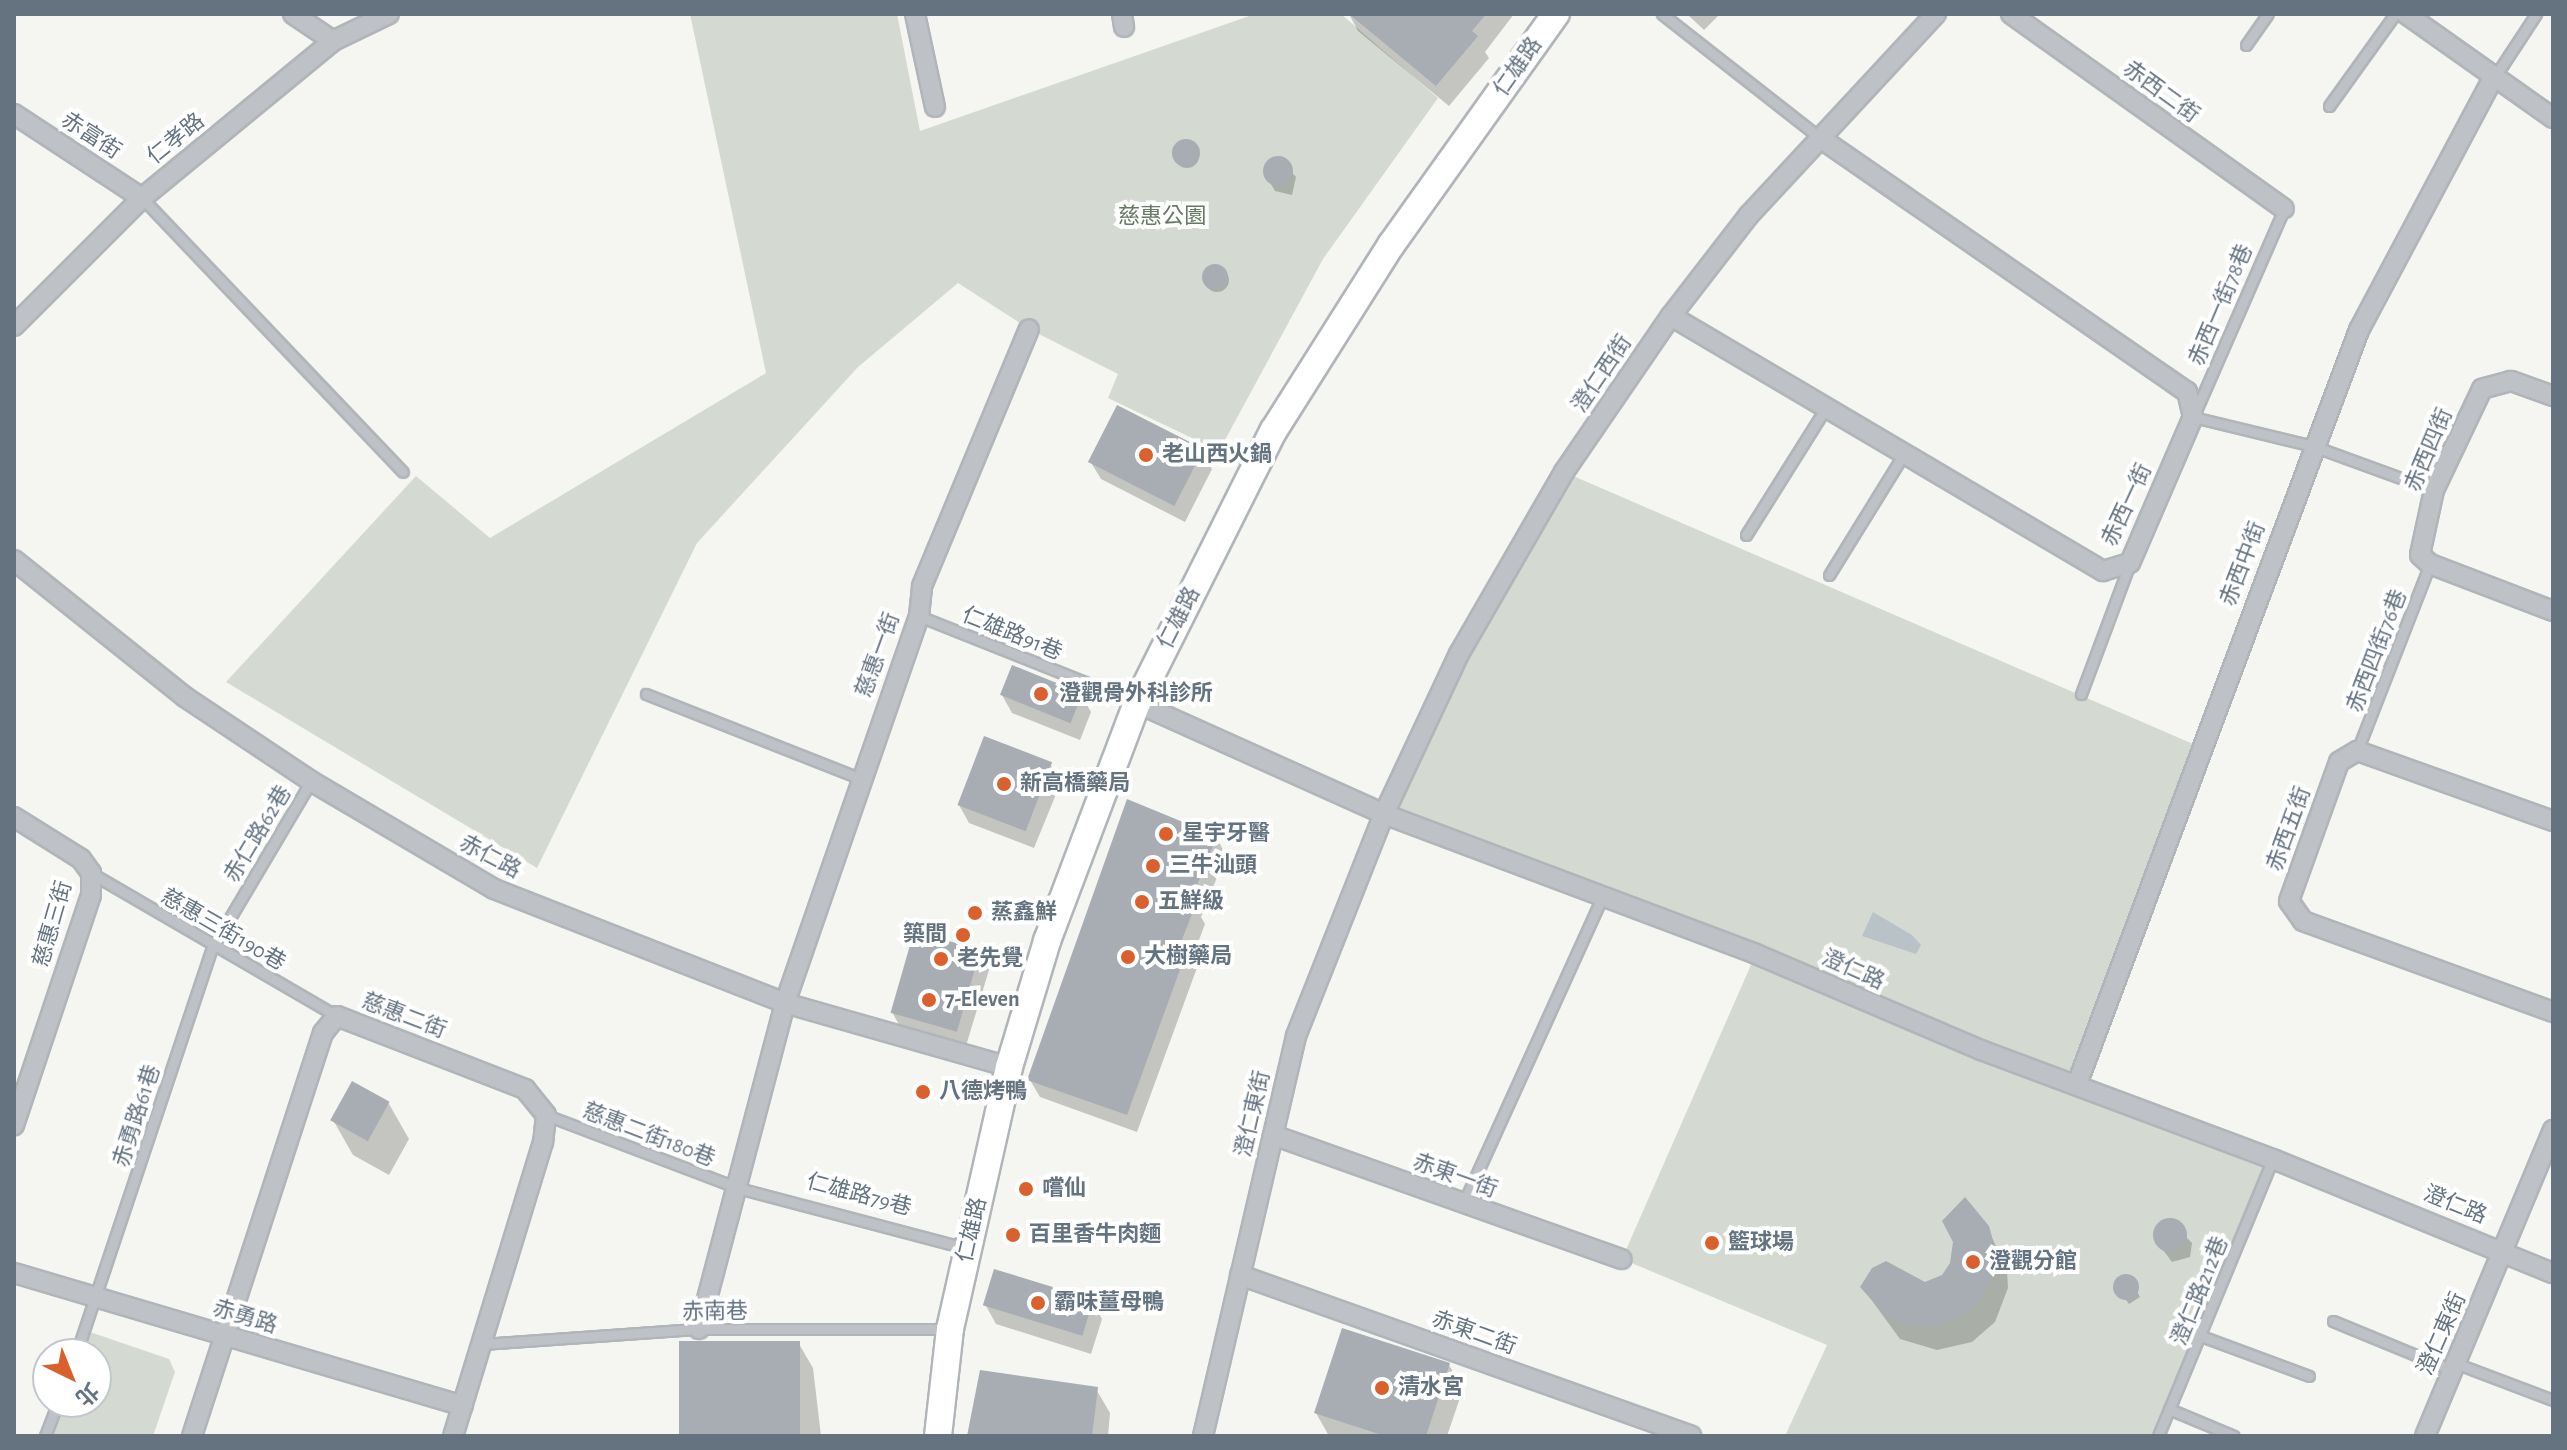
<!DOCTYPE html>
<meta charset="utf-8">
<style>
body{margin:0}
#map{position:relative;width:2567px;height:1450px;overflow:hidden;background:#f5f5f1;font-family:"Alegreya Sans","Noto Sans TC",sans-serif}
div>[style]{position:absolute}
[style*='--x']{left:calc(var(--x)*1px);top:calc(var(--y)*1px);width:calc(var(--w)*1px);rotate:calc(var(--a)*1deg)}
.green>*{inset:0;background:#d4dad1}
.water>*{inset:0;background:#b8c2c7}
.shadow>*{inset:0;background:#0003}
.round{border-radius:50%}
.building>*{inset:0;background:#a7adb3;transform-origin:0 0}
.roads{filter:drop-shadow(2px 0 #b0b5ba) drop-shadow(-2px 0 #b0b5ba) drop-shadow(0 2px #b0b5ba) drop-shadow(0 -2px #b0b5ba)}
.lane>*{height:9px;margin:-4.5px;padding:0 4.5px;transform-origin:4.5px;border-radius:4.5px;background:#bec1c5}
.street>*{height:18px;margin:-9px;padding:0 9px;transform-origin:9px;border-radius:9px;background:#bec1c5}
.secondary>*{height:26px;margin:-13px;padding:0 13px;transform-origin:13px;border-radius:13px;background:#fff}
.dots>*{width:22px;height:22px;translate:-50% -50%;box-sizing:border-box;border:4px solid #fff;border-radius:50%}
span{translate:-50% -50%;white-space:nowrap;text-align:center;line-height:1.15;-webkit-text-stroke:8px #fff;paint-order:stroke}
.street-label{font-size:22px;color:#657381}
.park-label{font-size:22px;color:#677964}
.poi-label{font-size:22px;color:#657381;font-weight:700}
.left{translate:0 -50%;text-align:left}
.right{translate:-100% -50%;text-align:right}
.frame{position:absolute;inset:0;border:16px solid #657381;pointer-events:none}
.north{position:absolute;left:32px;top:1338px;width:80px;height:80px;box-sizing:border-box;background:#fff;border:2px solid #c1c7cd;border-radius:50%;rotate:137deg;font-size:22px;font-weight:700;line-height:32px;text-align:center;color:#657381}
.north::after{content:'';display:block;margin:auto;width:28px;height:36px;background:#da612d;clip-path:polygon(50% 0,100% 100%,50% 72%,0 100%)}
</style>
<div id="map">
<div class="green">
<div style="clip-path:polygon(690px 14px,897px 14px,920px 131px,1255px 14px,1341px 14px,1438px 98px,1323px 259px,1219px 451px,1108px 398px,1118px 374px,1029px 329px,958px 283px,858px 367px,697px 543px,537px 868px,226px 682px,416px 476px,490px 538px,766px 373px)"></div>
<div style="clip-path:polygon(1564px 472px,2200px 747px,2077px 1084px,2273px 1159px,2158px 1436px,1785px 1436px,1827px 1345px,1622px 1259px,1754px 958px,1384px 814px)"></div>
<div style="clip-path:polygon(90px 1332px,169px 1359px,175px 1372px,153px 1436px,52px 1436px,64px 1402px,96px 1402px,96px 1354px,82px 1354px)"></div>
</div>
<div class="water">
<div style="clip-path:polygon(1873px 912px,1912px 935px,1921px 945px,1916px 954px,1862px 936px)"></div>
</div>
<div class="shadow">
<div style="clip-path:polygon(1349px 14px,1514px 14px,1485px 52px,1489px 58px,1449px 106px,1358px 31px)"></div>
<div style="clip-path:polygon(1687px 14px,1720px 14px,1704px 30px)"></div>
<div class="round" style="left:1175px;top:144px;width:24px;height:24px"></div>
<div style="clip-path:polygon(1279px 158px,1296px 177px,1292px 195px,1275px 191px,1268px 179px,1266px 170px)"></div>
<div class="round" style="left:1205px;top:268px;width:24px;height:24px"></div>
<div style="clip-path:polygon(1202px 451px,1212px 469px,1185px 522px,1101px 479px,1090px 461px)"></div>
<div style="clip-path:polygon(1002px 695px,1081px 695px,1091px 712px,1080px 740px,1012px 713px)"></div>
<div style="clip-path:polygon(1050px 764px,1061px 782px,1034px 848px,969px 823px,959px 805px)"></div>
<div style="clip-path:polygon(1216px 837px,1226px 855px,1201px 917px,1205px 924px,1193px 956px,1198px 965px,1137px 1132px,1040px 1097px,1030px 1080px)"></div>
<div style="clip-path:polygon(979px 952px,989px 970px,965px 1049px,902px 1030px,892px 1012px)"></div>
<div style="clip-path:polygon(389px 1104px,409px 1139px,389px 1175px,353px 1155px,333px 1120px)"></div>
<div style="clip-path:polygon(2169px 1220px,2192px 1243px,2190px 1257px,2172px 1262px,2163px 1250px,2157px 1228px)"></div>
<div style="clip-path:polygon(1987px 1227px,2007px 1270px,2008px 1288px,1995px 1322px,1972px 1342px,1937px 1350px,1900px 1339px,1862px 1287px,1925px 1284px,1943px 1277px)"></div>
<div style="clip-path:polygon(2129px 1277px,2140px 1297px,2129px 1304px,2116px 1286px)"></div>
<div style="clip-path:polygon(1092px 1301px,1102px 1319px,1091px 1354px,996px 1324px,986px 1306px)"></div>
<div style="clip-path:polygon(799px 1344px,813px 1368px,821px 1436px,685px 1436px)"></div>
<div style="clip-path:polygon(1449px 1365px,1463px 1389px,1447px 1436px,1329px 1436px,1316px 1413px)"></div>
<div style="clip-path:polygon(1096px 1389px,1110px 1413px,1108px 1436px,969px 1436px)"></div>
</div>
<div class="building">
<div style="clip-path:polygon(1349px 14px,1486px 14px,1472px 31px,1478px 36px,1436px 86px)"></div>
<div class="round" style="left:1172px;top:139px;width:28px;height:28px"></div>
<div class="round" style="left:1263px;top:156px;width:30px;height:30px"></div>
<div class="round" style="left:1202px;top:264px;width:26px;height:26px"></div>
<div style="left:1117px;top:405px;width:97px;height:64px;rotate:27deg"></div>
<div style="left:1012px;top:665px;width:76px;height:32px;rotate:22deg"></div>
<div style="left:984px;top:736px;width:73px;height:74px;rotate:21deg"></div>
<div style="clip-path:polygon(1127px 799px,1217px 836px,1190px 902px,1196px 904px,1181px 942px,1189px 945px,1127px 1115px,1027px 1080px)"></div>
<div style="left:914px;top:931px;width:69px;height:85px;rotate:16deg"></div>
<div style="left:352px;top:1081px;width:43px;height:45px;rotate:29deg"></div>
<div style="clip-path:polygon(1965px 1197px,1989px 1226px,1994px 1244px,1995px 1263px,1982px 1298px,1959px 1318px,1935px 1327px,1903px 1324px,1885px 1315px,1860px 1287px,1872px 1268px,1886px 1261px,1925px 1282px,1942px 1275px,1950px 1263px,1953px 1242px,1942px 1221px)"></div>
<div class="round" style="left:2153px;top:1218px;width:34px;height:34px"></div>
<div style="left:994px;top:1269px;width:104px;height:38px;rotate:17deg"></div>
<div class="round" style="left:2113px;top:1274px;width:26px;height:26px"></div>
<div style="clip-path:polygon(1342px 1328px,1450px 1363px,1426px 1436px,1385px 1436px,1314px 1413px)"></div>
<div style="left:679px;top:1341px;width:121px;height:95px"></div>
<div style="clip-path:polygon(980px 1370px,1098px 1387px,1092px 1436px,967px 1436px)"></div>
</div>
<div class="roads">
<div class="lane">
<div style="--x:1662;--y:14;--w:201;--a:38.1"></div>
<div style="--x:2246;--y:45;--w:38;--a:-55"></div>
<div style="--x:2494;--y:78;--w:77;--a:-56.7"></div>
<div style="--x:2329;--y:106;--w:113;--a:-54.3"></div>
<div style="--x:142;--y:198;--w:378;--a:46.4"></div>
<div style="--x:2284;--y:209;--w:227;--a:113.6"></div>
<div style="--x:2193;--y:417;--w:123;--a:13.6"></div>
<div style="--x:2313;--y:446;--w:129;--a:20"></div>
<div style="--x:1746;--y:535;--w:149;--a:-57.9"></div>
<div style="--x:1829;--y:575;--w:141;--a:-58.3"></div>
<div style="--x:919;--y:616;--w:232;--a:21.7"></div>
<div style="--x:646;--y:694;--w:229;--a:21.5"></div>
<div style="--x:2081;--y:694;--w:140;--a:-69.5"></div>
<div style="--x:2357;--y:751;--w:201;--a:-68.7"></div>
<div style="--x:91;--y:873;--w:285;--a:30.2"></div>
<div style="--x:546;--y:1115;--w:205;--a:20.8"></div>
<div style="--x:738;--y:1188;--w:235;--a:14.8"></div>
<div style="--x:1463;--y:1204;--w:336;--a:-65.6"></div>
<div style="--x:2333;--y:1321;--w:129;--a:22.4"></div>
<div style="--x:2201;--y:1336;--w:115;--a:20.3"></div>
<div style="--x:482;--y:1344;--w:218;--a:-4"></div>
<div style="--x:699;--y:1329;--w:248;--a:0"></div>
<div style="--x:76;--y:1354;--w:428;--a:-71.5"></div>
<div style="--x:212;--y:948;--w:194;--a:-59.3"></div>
<div style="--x:2455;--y:1363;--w:105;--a:20.7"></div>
<div style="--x:2169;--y:1409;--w:70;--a:22.6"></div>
<div style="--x:45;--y:1436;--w:36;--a:-69"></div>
<div style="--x:2158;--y:1436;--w:300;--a:-67.5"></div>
</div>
<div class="street">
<div style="--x:293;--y:14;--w:48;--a:34"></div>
<div style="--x:915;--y:14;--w:95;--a:77.9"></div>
<div style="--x:1122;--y:14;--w:13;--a:81"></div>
<div style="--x:2011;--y:14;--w:335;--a:35.5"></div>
<div style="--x:2406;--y:14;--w:180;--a:35.3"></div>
<div style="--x:14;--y:114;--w:153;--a:33.3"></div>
<div style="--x:1671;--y:316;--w:502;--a:30.55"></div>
<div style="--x:2103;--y:571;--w:28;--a:-17"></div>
<div style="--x:2130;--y:563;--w:159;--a:-66.7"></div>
<div style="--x:2193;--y:417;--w:26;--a:-103"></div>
<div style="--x:2187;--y:392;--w:446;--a:-145.3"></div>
<div style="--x:14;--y:326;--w:181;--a:-45"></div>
<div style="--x:142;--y:198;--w:247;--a:-39.4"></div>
<div style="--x:333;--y:41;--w:62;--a:-25.7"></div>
<div style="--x:2553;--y:396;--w:45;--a:-160.3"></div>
<div style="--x:2511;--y:381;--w:30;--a:165"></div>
<div style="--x:2482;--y:389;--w:112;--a:115.4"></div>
<div style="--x:2434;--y:490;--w:66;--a:102.2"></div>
<div style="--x:2420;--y:555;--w:13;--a:42"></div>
<div style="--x:2430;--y:564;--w:132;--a:20.9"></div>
<div style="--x:14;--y:560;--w:219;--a:38.7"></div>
<div style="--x:185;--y:697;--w:151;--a:33.7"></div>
<div style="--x:311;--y:781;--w:212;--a:30.5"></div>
<div style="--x:494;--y:889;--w:313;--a:21.4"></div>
<div style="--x:785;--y:1003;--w:233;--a:15.9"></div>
<div style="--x:1137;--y:703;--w:271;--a:24.2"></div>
<div style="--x:1384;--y:814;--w:397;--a:20.6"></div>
<div style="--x:1756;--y:954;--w:245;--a:23.1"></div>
<div style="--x:1981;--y:1050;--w:312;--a:20.5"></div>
<div style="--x:2273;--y:1159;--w:302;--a:22.2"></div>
<div style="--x:14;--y:817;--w:79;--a:32.1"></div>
<div style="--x:81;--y:859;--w:17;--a:54"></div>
<div style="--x:91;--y:873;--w:22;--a:90"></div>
<div style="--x:91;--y:895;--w:243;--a:108.5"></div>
<div style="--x:2553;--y:821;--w:208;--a:-160.3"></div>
<div style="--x:2357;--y:751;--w:21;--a:149"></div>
<div style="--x:2339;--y:762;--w:148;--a:109.8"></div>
<div style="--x:2289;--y:901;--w:24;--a:55"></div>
<div style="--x:2303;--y:921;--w:266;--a:20"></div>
<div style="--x:2077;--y:1084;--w:805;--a:-69.49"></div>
<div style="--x:2359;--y:330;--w:285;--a:-62"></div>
<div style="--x:1273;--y:1135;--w:370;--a:19.6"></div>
<div style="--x:14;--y:1273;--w:468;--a:16.5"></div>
<div style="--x:1240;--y:1275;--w:479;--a:19.6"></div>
<div style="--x:699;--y:1329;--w:337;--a:-75.2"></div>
<div style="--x:785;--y:1003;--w:410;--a:-70.9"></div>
<div style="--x:919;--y:616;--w:30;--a:-84"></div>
<div style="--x:922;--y:586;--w:278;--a:-67.4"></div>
<div style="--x:192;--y:1436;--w:424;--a:-72"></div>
<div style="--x:323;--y:1033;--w:22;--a:-51"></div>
<div style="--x:337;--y:1016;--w:202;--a:21.2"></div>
<div style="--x:525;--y:1089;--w:33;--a:51"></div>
<div style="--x:546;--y:1115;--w:27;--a:96"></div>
<div style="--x:543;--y:1142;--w:307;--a:107"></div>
<div style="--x:1203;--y:1436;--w:411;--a:-76.9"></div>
<div style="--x:1296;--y:1036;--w:239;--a:-68.4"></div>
<div style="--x:1384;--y:814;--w:177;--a:-64.9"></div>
<div style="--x:1459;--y:654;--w:210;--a:-60"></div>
<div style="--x:1564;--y:472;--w:189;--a:-55.6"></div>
<div style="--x:1671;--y:316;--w:128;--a:-52.3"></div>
<div style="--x:1749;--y:215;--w:275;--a:-47.1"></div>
<div style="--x:2425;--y:1436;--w:332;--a:-67.3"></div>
</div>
<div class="secondary">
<div style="--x:938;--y:1436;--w:108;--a:-83.6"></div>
<div style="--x:950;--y:1329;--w:269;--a:-77.3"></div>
<div style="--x:1009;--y:1067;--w:132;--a:-73.2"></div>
<div style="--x:1047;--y:941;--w:254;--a:-69.3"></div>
<div style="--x:1137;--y:703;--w:305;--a:-63.4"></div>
<div style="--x:1274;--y:430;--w:219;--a:-57.7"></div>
<div style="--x:1391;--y:245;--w:284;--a:-54.5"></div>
</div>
</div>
<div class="dots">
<div style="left:1146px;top:455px;background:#da612d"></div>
<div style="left:1041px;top:694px;background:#da612d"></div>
<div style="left:1004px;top:784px;background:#da612d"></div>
<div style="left:1166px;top:834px;background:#da612d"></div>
<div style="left:1153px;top:866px;background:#da612d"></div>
<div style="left:1142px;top:902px;background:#da612d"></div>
<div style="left:975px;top:913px;background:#da612d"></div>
<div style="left:963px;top:935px;background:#da612d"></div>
<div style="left:1128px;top:957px;background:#da612d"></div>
<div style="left:941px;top:959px;background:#da612d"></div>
<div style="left:929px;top:1000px;background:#da612d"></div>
<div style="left:923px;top:1092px;background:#da612d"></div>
<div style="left:1026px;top:1189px;background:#da612d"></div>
<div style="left:1013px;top:1235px;background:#da612d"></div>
<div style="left:1712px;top:1243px;background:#da612d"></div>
<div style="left:1973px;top:1262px;background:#da612d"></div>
<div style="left:1038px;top:1303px;background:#da612d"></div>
<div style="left:1382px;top:1388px;background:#da612d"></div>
</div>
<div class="street-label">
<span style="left:1518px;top:67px;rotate:-55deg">仁雄路</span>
<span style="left:2161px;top:92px;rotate:36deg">赤西二街</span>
<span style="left:91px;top:136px;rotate:33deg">赤富街</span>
<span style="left:176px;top:139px;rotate:-39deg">仁孝路</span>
<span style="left:2221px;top:305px;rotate:-67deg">赤西一街78巷</span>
<span style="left:1602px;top:374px;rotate:-56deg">澄仁西街</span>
<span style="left:2429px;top:450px;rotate:-67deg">赤西四街</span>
<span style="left:2127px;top:505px;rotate:-65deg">赤西一街</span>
<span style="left:2243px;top:564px;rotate:-69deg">赤西中街</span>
<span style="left:1179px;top:618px;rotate:-63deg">仁雄路</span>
<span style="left:1012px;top:634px;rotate:22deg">仁雄路91巷</span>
<span style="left:2377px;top:651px;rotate:-69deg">赤西四街76巷</span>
<span style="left:878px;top:655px;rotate:-70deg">慈惠一街</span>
<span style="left:2289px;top:829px;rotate:-70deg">赤西五街</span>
<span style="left:258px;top:834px;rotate:-59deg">赤仁路62巷</span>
<span style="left:490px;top:857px;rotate:28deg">赤仁路</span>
<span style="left:53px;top:924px;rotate:-74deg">慈惠三街</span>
<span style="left:223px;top:930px;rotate:30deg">慈惠三街190巷</span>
<span style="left:1853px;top:970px;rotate:24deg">澄仁路</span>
<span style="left:404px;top:1016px;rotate:21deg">慈惠二街</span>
<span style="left:1253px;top:1114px;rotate:-77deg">澄仁東街</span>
<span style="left:137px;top:1116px;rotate:-72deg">赤勇路61巷</span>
<span style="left:649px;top:1135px;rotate:21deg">慈惠二街180巷</span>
<span style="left:1455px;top:1176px;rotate:20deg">赤東一街</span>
<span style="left:859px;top:1195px;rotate:15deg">仁雄路79巷</span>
<span style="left:2455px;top:1205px;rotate:22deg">澄仁路</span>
<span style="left:972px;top:1230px;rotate:-77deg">仁雄路</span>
<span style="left:2200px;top:1291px;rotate:-68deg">澄仁路212巷</span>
<span style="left:715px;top:1312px;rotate:-1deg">赤南巷</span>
<span style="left:245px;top:1317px;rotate:17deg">赤勇路</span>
<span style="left:1474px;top:1333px;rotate:20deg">赤東二街</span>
<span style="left:2442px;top:1334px;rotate:-66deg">澄仁東街</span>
</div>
<div class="park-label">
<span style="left:1162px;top:217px">慈惠公園</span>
</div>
<div class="poi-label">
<span class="left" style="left:1162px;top:455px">老山西火鍋</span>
<span class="left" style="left:1059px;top:694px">澄觀骨外科診所</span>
<span class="left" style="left:1020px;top:784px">新高橋藥局</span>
<span class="left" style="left:1182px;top:834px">星宇牙醫</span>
<span class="left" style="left:1169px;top:866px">三牛汕頭</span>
<span class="left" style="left:1158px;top:902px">五鮮級</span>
<span class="left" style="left:991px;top:913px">蒸鑫鮮</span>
<span class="right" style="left:947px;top:935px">築間</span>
<span class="left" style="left:1144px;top:957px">大樹藥局</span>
<span class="left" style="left:957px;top:959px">老先覺</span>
<span class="left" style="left:945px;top:1000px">7-Eleven</span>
<span class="left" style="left:939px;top:1092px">八德烤鴨</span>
<span class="left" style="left:1042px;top:1189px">嚐仙</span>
<span class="left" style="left:1029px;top:1235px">百里香牛肉麵</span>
<span class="left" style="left:1728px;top:1243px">籃球場</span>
<span class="left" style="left:1989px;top:1262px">澄觀分館</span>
<span class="left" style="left:1054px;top:1303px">霸味薑母鴨</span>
<span class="left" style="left:1398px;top:1388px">清水宮</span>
</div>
<div class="frame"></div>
<div class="north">北</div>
</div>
